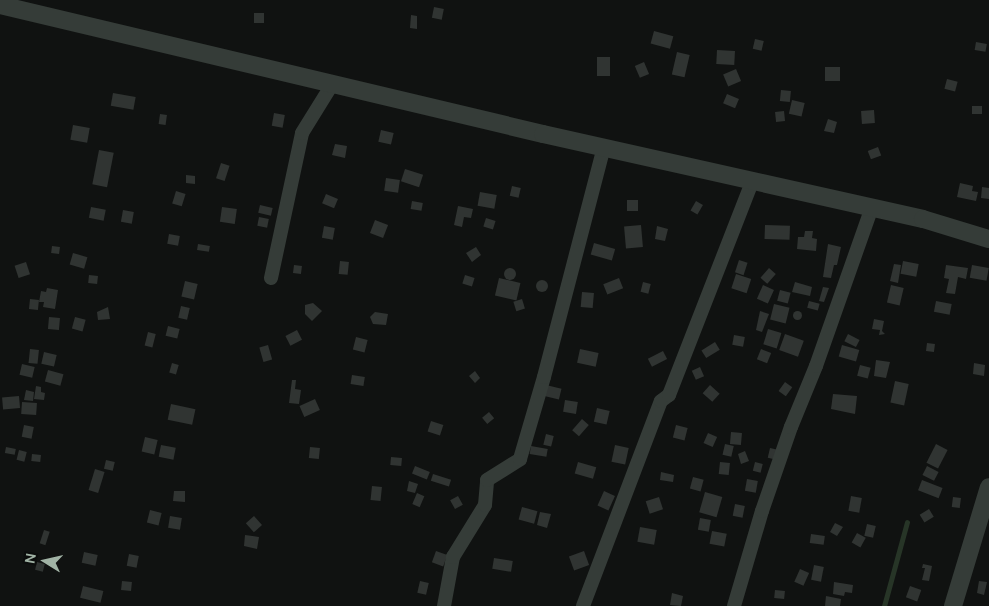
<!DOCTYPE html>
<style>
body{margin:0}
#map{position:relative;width:989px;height:606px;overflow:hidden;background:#101211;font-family:"DM Sans",sans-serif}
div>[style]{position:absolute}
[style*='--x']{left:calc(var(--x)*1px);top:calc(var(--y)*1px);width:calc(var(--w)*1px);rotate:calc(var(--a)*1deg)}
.stream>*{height:5px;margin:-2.5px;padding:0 2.5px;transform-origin:2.5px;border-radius:2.5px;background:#273527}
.building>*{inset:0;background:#303432;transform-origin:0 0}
.round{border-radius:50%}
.minor>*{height:14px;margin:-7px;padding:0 7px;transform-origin:7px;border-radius:7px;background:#353c38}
.tertiary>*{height:18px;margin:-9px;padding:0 9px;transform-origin:9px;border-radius:9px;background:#353c38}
span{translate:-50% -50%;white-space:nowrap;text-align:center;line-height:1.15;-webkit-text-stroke:5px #0b0d0c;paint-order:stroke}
.north{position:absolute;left:20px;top:536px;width:50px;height:50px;-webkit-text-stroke:4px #0b0d0c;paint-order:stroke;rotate:280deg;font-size:14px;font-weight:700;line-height:20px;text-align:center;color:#a1b3a5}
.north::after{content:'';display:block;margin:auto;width:18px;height:22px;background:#a1b3a5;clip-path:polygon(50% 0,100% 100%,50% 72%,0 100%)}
</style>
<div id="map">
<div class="stream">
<div style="--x:884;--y:606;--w:87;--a:-74.7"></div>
</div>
<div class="building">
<div style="left:434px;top:7px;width:10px;height:11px;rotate:11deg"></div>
<div style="left:254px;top:13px;width:10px;height:10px"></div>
<div style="clip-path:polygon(411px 15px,417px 16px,417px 29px,410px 28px)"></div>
<div style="left:654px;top:31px;width:20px;height:13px;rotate:15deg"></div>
<div style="left:755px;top:39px;width:9px;height:10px;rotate:13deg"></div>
<div style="left:976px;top:42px;width:11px;height:8px;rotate:10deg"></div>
<div style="left:717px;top:50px;width:18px;height:14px;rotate:3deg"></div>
<div style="left:677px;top:52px;width:13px;height:23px;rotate:13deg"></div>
<div style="left:610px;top:57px;width:19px;height:13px;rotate:90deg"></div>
<div style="left:644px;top:62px;width:13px;height:10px;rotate:67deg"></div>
<div style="left:840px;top:67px;width:14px;height:15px;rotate:90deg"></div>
<div style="left:736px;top:69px;width:13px;height:14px;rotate:67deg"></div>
<div style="left:947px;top:79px;width:11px;height:10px;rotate:15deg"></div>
<div style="left:781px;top:90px;width:10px;height:11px;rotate:6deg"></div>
<div style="left:113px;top:93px;width:23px;height:13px;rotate:10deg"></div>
<div style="left:727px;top:94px;width:13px;height:10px;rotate:23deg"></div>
<div style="left:792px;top:100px;width:13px;height:14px;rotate:13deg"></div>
<div style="left:972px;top:106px;width:10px;height:8px"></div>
<div style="left:874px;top:110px;width:13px;height:13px;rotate:86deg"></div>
<div style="left:784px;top:111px;width:10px;height:9px;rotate:84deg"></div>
<div style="left:274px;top:113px;width:11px;height:13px;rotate:10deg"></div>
<div style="left:160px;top:114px;width:7px;height:10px;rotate:8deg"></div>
<div style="clip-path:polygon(828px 119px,837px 122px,834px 133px,824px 131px)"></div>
<div style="left:73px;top:125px;width:17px;height:15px;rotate:10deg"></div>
<div style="left:381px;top:130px;width:13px;height:12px;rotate:13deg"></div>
<div style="clip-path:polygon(335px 144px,347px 146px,345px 158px,332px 155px)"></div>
<div style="left:878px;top:147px;width:9px;height:11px;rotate:69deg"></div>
<div style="left:99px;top:150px;width:15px;height:35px;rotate:11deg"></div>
<div style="left:221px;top:163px;width:9px;height:16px;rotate:18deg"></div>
<div style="left:405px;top:169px;width:19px;height:13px;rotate:18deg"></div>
<div style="clip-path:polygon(186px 175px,195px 176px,195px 184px,186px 183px)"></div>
<div style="left:386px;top:178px;width:14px;height:13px;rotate:8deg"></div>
<div style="clip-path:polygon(960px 183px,973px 186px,972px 191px,978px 192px,976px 201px,957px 197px)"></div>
<div style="left:512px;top:186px;width:9px;height:10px;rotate:13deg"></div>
<div style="clip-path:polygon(982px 187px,989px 188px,989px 199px,981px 198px)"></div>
<div style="left:176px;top:191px;width:10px;height:13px;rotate:17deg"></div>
<div style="left:480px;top:192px;width:17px;height:14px;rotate:10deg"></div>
<div style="left:326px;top:194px;width:13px;height:10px;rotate:23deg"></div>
<div style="left:627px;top:200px;width:11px;height:11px"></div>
<div style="left:412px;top:201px;width:11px;height:8px;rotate:10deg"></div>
<div style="left:696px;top:201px;width:8px;height:11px;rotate:30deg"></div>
<div style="left:260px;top:205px;width:13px;height:8px;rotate:13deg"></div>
<div style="clip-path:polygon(458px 206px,473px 209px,471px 218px,464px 217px,462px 227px,454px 225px)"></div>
<div style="left:91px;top:207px;width:15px;height:11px;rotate:11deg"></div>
<div style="left:222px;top:207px;width:15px;height:15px;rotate:8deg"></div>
<div style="left:123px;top:210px;width:11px;height:12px;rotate:10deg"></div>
<div style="left:259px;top:217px;width:10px;height:9px;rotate:11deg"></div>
<div style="left:486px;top:218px;width:10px;height:9px;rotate:17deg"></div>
<div style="left:375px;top:220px;width:14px;height:14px;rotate:21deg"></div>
<div style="left:641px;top:225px;width:22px;height:17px;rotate:85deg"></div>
<div style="left:765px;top:225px;width:25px;height:14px;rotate:2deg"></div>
<div style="left:324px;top:226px;width:11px;height:12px;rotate:10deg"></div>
<div style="clip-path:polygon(657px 226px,668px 229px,665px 241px,655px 239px)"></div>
<div style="clip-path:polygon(805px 231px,813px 231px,812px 238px,817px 239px,816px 251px,797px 249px,798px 237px,804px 237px)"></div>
<div style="left:169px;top:234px;width:11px;height:10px;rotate:10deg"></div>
<div style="left:594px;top:243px;width:22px;height:12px;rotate:16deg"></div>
<div style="left:198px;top:244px;width:12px;height:6px;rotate:9deg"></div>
<div style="clip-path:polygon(828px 244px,841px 247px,837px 265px,834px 265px,831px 278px,823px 277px)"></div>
<div style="left:52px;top:246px;width:8px;height:7px;rotate:7deg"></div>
<div style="clip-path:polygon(476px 247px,481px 255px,472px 262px,466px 253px)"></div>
<div style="left:73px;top:253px;width:15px;height:12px;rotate:16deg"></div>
<div style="left:739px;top:260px;width:9px;height:13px;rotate:18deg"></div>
<div style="left:340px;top:261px;width:9px;height:13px;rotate:6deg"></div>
<div style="left:903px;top:261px;width:16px;height:13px;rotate:11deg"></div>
<div style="left:26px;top:262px;width:13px;height:12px;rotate:72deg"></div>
<div style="clip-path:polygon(894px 264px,901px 265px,898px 283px,890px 281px)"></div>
<div style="left:294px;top:265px;width:8px;height:8px;rotate:7deg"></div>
<div style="clip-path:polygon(946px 265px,968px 268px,966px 279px,958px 277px,955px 294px,946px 293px,949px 279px,944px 278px)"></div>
<div style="left:972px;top:265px;width:17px;height:13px;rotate:10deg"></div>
<div style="left:769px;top:268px;width:9px;height:13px;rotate:41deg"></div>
<div class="round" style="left:504px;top:268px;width:12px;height:12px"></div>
<div style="left:736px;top:274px;width:16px;height:15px;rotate:18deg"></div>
<div style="left:89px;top:275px;width:9px;height:8px;rotate:6deg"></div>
<div style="left:465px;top:275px;width:10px;height:9px;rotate:17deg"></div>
<div style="left:499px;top:278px;width:22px;height:18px;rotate:13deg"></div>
<div style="left:619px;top:278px;width:11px;height:17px;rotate:68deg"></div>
<div class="round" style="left:536px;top:280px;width:12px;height:12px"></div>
<div style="left:185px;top:281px;width:13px;height:16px;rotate:13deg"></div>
<div style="left:643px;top:282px;width:8px;height:10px;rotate:14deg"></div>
<div style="clip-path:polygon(795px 282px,812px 287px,810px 296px,792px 292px)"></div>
<div style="left:763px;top:285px;width:12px;height:15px;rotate:24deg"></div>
<div style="left:891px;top:285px;width:13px;height:18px;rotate:13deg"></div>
<div style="clip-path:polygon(823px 287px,829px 288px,824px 302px,819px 301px)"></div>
<div style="clip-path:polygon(47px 288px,58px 290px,55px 309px,43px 307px,44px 302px,39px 302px,41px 291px,46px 292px)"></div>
<div style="left:780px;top:290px;width:11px;height:11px;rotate:15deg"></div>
<div style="left:582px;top:292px;width:12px;height:15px;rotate:5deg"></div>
<div style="left:30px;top:299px;width:9px;height:10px;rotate:6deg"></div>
<div style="left:522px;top:299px;width:10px;height:9px;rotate:73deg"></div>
<div style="left:809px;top:301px;width:11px;height:7px;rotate:15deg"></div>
<div style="left:936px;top:301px;width:16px;height:11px;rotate:11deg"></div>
<div style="clip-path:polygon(313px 303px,322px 311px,312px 321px,305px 314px,305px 305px)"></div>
<div style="left:774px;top:304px;width:16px;height:16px;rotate:14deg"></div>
<div style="left:181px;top:306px;width:9px;height:12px;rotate:13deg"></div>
<div style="clip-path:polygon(108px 307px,110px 319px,98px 320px,97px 312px)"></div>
<div class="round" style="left:792.5px;top:310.5px;width:9px;height:9px"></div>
<div style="clip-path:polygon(760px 311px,769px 314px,762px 332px,756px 330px)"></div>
<div style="clip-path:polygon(375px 312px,388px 314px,386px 325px,373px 324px,370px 317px)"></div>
<div style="left:49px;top:317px;width:11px;height:12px;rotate:5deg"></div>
<div style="left:75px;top:317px;width:11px;height:12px;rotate:15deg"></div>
<div style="clip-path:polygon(874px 319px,884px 321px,882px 331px,885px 334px,879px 335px,880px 330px,872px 329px)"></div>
<div style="left:168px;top:326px;width:12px;height:10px;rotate:14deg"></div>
<div style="left:768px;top:329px;width:14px;height:16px;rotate:17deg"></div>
<div style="left:297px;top:330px;width:11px;height:13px;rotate:63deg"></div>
<div style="left:148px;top:332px;width:8px;height:14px;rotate:14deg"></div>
<div style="left:785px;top:334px;width:20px;height:17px;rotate:20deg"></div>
<div style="left:848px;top:334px;width:13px;height:8px;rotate:27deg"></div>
<div style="left:734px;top:335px;width:11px;height:10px;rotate:10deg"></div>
<div style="left:356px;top:337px;width:12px;height:13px;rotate:14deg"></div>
<div style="left:715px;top:342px;width:9px;height:16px;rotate:58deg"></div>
<div style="left:927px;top:343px;width:8px;height:8px;rotate:7deg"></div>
<div style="left:268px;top:345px;width:15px;height:9px;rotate:74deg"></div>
<div style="left:842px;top:345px;width:18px;height:12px;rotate:16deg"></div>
<div style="left:30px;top:349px;width:9px;height:14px;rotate:6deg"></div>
<div style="left:580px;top:349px;width:19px;height:14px;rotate:12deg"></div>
<div style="left:761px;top:349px;width:11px;height:11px;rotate:22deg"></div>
<div style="left:663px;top:351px;width:9px;height:17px;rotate:63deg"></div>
<div style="left:44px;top:352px;width:13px;height:12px;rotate:13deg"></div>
<div style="clip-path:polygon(876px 360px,890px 362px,886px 378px,874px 376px)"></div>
<div style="left:172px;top:363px;width:7px;height:10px;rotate:16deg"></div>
<div style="clip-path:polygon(974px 363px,985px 365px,984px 376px,973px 374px)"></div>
<div style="left:22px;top:364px;width:13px;height:11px;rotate:13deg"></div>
<div style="left:860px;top:365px;width:11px;height:11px;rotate:15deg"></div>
<div style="left:700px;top:367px;width:10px;height:9px;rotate:66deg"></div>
<div style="left:48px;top:370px;width:16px;height:12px;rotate:15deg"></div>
<div style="clip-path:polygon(475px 371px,480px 378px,475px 383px,469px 376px)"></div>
<div style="left:352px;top:375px;width:13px;height:9px;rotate:9deg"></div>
<div style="clip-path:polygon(292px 380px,296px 380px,295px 389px,301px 390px,299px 404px,289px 403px)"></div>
<div style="left:895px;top:381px;width:14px;height:22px;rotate:12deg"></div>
<div style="left:785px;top:382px;width:9px;height:11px;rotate:36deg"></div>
<div style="left:546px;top:385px;width:16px;height:11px;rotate:14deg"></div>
<div style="left:710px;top:385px;width:13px;height:11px;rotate:42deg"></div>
<div style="clip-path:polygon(36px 386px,41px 387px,41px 392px,45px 393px,44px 400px,34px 399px)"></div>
<div style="clip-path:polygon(26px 390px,34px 392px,33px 401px,24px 400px)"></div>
<div style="clip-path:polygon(833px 394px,857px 396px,855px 414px,831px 409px)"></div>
<div style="left:19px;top:396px;width:12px;height:17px;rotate:85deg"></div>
<div style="left:315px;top:399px;width:12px;height:17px;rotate:66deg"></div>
<div style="left:565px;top:400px;width:13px;height:12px;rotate:9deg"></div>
<div style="left:22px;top:402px;width:15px;height:12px;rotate:4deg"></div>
<div style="left:171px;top:404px;width:25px;height:16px;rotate:12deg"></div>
<div style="left:597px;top:408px;width:13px;height:14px;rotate:13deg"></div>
<div style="left:489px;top:412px;width:8px;height:9px;rotate:50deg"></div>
<div style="left:582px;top:419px;width:9px;height:15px;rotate:41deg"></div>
<div style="left:431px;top:421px;width:13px;height:11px;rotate:18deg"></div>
<div style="left:24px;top:425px;width:10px;height:12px;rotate:11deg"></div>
<div style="left:676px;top:425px;width:12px;height:13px;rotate:14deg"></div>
<div style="left:731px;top:432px;width:11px;height:12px;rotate:5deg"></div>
<div style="left:708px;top:433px;width:10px;height:11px;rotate:24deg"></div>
<div style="left:546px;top:434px;width:8px;height:11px;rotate:14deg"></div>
<div style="left:145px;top:437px;width:13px;height:15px;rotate:13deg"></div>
<div style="left:725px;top:444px;width:9px;height:11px;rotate:13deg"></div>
<div style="left:936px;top:444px;width:13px;height:21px;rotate:27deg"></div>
<div style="left:161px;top:445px;width:15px;height:12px;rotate:11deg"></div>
<div style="left:615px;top:445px;width:14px;height:17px;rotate:12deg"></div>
<div style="left:531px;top:446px;width:17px;height:8px;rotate:10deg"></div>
<div style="left:6px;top:447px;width:10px;height:6px;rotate:11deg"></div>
<div style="left:310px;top:447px;width:10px;height:11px;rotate:6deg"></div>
<div style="left:770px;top:448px;width:9px;height:10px;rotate:13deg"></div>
<div style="left:19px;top:450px;width:8px;height:10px;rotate:14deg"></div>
<div style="clip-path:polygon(745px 451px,749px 461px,741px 464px,738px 454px)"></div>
<div style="left:32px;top:454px;width:9px;height:7px;rotate:6deg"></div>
<div style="left:391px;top:457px;width:11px;height:8px;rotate:5deg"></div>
<div style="left:106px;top:460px;width:9px;height:9px;rotate:13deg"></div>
<div style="left:578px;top:462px;width:19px;height:12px;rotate:16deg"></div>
<div style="left:720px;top:462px;width:10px;height:12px;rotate:6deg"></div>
<div style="left:755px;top:462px;width:8px;height:9px;rotate:14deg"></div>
<div style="left:415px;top:466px;width:16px;height:8px;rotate:22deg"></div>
<div style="left:927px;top:466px;width:13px;height:10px;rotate:27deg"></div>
<div style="left:95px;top:469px;width:10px;height:22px;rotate:17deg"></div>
<div style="clip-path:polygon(661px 472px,674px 475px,673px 482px,660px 480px)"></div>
<div style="left:433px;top:474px;width:19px;height:7px;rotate:18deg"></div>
<div style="left:693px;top:477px;width:11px;height:12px;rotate:15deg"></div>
<div style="left:747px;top:479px;width:11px;height:12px;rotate:10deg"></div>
<div style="left:922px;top:480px;width:22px;height:11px;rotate:21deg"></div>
<div style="clip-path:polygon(409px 481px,418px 484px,415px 493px,407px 491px)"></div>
<div style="left:372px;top:486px;width:10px;height:14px;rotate:6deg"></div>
<div style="clip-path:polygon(174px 491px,185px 491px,185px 502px,173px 501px)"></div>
<div style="left:604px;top:491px;width:12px;height:16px;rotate:24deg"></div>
<div style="left:705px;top:492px;width:18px;height:21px;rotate:16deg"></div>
<div style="left:417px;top:493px;width:8px;height:12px;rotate:23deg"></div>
<div style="left:458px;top:496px;width:10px;height:9px;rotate:61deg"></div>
<div style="left:851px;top:496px;width:11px;height:15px;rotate:10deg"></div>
<div style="left:659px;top:497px;width:13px;height:14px;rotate:72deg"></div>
<div style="left:953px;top:497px;width:8px;height:10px;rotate:7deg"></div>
<div style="left:735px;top:504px;width:10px;height:12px;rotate:11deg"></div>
<div style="left:522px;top:507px;width:16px;height:13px;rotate:15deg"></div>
<div style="left:929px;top:509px;width:9px;height:11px;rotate:58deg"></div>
<div style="left:150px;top:510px;width:12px;height:13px;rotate:14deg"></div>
<div style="clip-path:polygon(540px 512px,551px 514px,547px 528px,537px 525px)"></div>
<div style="left:170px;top:516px;width:12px;height:12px;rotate:9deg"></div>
<div style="left:254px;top:516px;width:12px;height:11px;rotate:48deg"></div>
<div style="left:700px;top:518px;width:11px;height:12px;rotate:10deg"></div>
<div style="clip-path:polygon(835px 523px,843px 527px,837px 536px,830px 532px)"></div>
<div style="left:867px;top:524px;width:9px;height:12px;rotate:13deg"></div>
<div style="left:640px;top:527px;width:17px;height:15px;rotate:10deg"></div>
<div style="left:44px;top:530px;width:6px;height:14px;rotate:18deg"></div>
<div style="left:712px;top:531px;width:15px;height:13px;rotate:11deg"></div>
<div style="left:857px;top:533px;width:10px;height:11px;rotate:29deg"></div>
<div style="left:811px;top:534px;width:14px;height:9px;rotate:8deg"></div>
<div style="clip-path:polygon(245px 535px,259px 537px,257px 549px,244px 546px)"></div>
<div style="left:436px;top:551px;width:12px;height:12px;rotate:20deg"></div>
<div style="left:584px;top:551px;width:15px;height:16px;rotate:70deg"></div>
<div style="left:84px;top:552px;width:14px;height:11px;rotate:12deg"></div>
<div style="left:129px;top:554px;width:10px;height:12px;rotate:11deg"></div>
<div style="left:494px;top:558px;width:19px;height:11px;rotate:9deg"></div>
<div style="left:37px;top:562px;width:8px;height:8px;rotate:14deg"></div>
<div style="clip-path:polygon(923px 564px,932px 566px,929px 581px,922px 580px,925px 568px,922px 568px)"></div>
<div style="left:814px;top:565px;width:10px;height:15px;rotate:11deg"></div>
<div style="left:800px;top:569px;width:10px;height:14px;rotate:24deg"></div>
<div style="left:122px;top:581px;width:10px;height:9px;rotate:6deg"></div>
<div style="left:420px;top:581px;width:9px;height:12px;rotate:13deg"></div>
<div style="clip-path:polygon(979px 581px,987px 582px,984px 595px,977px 593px)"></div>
<div style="clip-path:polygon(834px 582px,853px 585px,852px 593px,845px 592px,844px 596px,833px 594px)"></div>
<div style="left:83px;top:586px;width:21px;height:12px;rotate:14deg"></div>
<div style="left:910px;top:586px;width:12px;height:12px;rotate:20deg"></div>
<div style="left:775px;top:590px;width:10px;height:8px;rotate:6deg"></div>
<div style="clip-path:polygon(672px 593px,683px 596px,681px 606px,670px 605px)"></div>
<div style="clip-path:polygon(826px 596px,841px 599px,840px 606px,825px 606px)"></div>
</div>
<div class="minor">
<div style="--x:271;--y:278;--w:148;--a:-77.9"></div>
<div style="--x:302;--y:133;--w:59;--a:-58.2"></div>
<div style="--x:444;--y:606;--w:50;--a:-79.6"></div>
<div style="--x:453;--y:557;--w:61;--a:-58.4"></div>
<div style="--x:485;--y:505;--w:25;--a:-85"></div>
<div style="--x:487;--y:480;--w:39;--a:-32"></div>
<div style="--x:520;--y:459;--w:85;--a:-73.7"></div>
<div style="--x:544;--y:377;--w:238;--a:-75.4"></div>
<div style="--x:583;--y:606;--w:219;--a:-69.2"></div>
<div style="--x:661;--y:401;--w:10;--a:-37"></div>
<div style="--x:669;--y:395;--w:231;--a:-68.7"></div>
<div style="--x:734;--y:606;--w:99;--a:-73.6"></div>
<div style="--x:762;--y:511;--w:89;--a:-71"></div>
<div style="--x:791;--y:427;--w:66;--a:-67.7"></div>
<div style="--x:816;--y:366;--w:169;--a:-70.6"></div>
</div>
<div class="tertiary">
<div style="--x:0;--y:5;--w:558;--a:13.36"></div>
<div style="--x:543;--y:134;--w:389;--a:12.6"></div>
<div style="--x:923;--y:219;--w:69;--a:16.9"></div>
<div style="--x:953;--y:606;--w:124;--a:-73.2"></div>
</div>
<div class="north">N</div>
</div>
